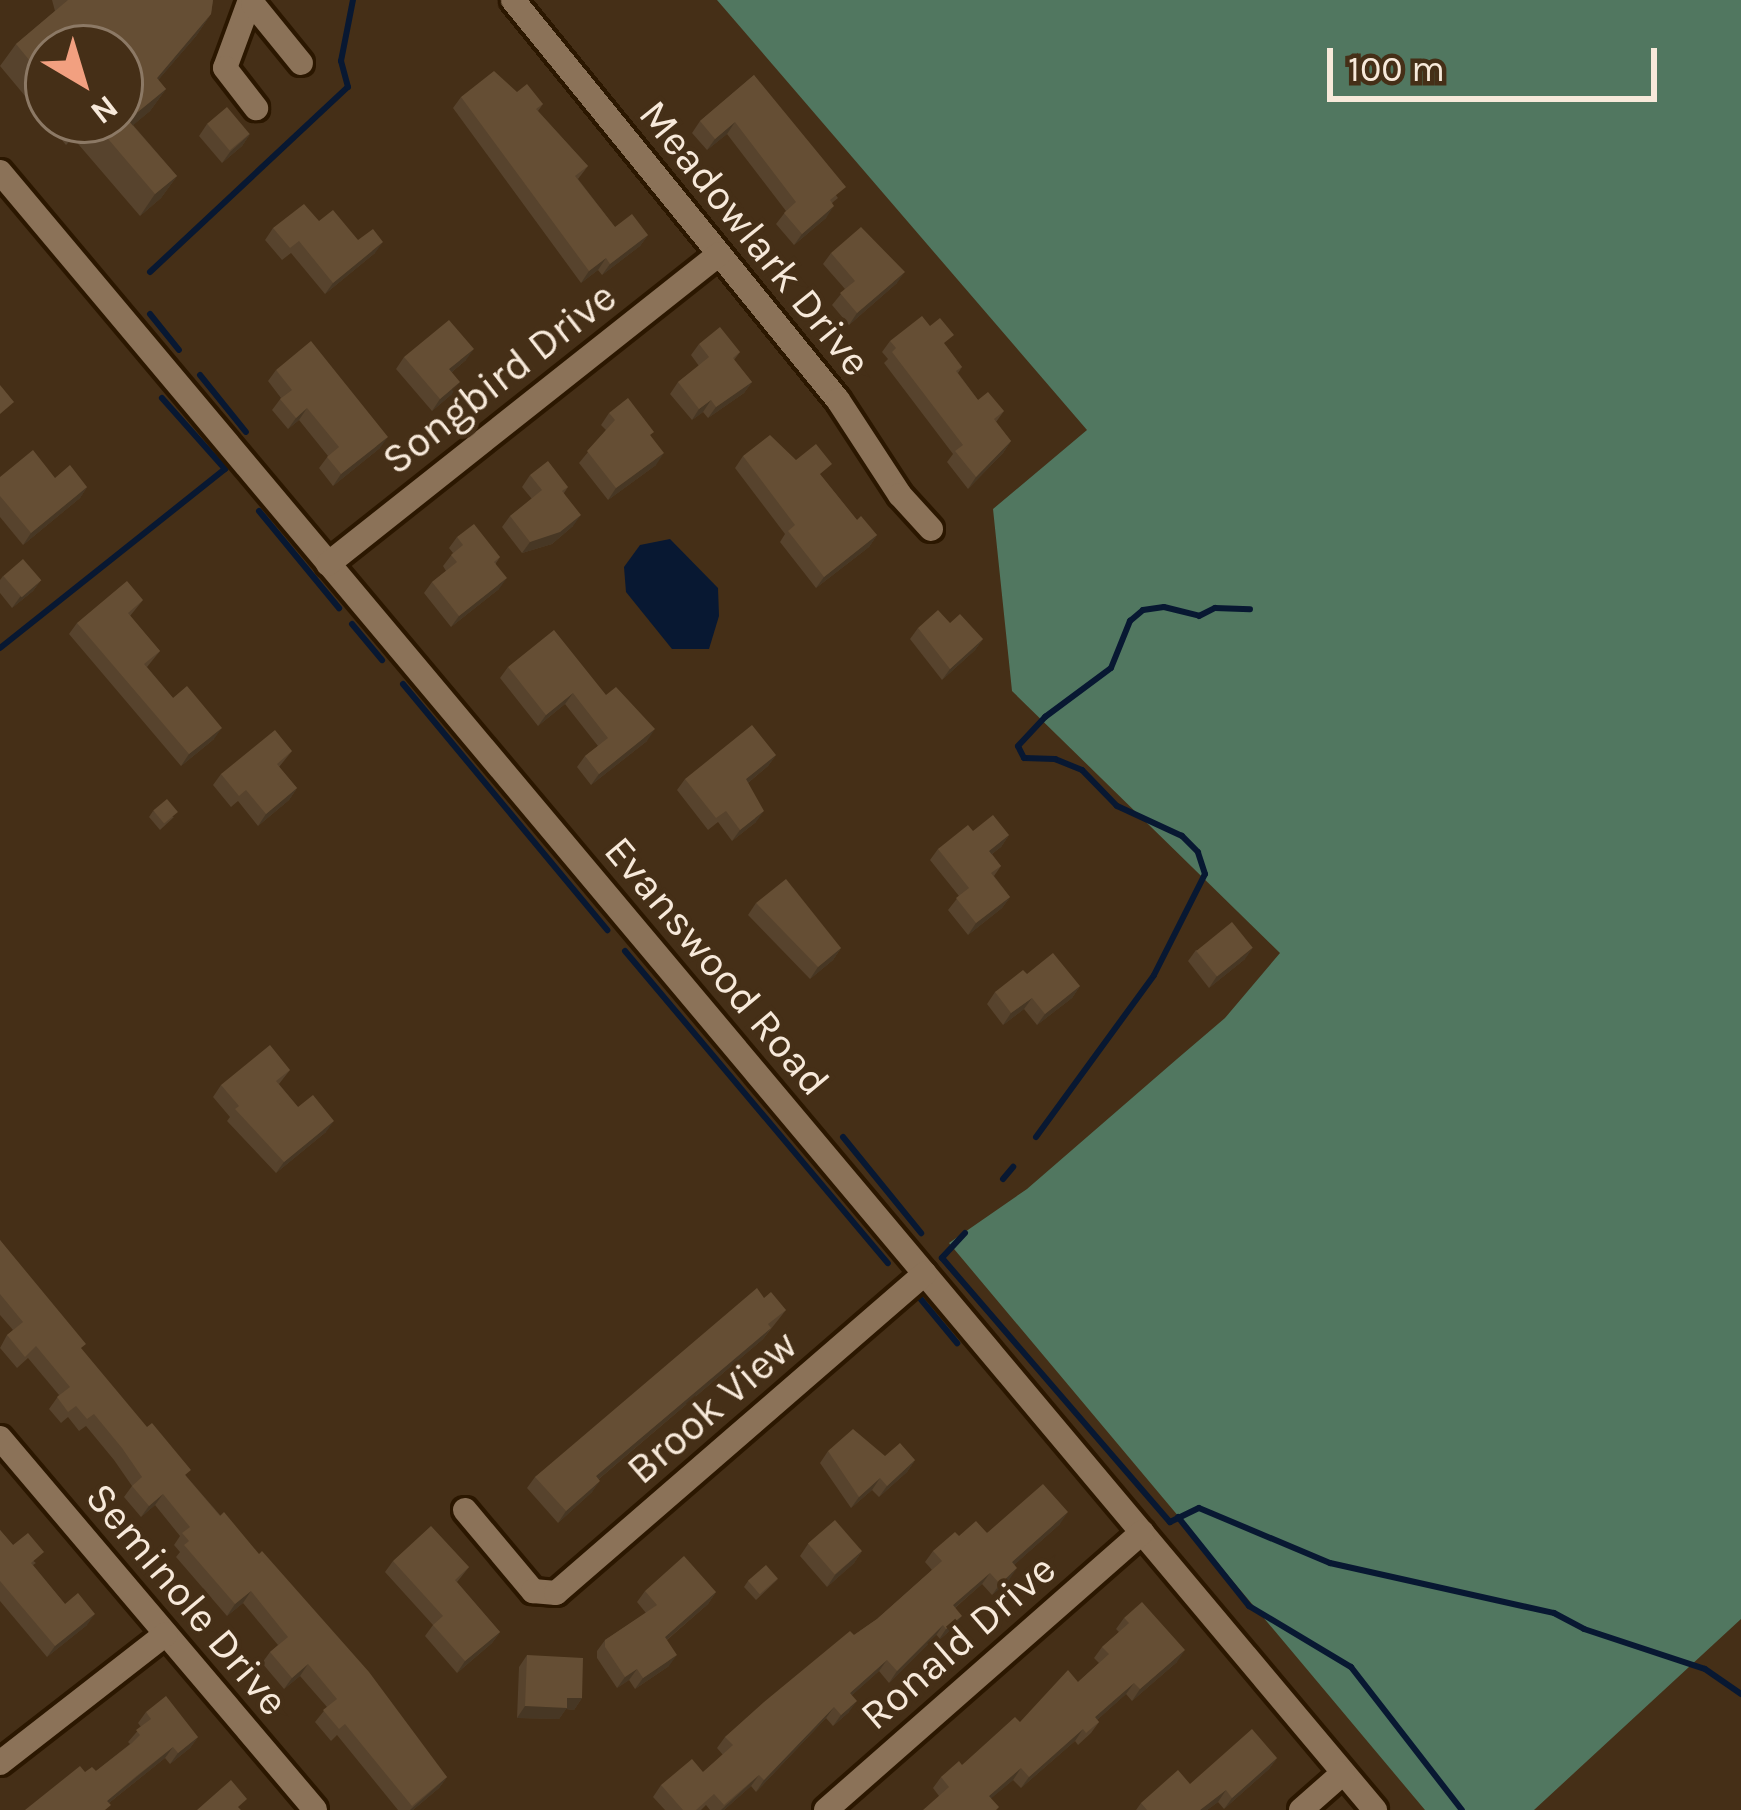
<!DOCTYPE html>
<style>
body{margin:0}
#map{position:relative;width:1741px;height:1810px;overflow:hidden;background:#452f17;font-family:Karla,sans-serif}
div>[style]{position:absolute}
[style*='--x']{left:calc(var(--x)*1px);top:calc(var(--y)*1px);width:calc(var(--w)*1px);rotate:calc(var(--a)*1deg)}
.forest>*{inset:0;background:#517760}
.water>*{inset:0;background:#081832}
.stream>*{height:6px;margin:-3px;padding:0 3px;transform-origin:3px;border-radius:3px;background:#081832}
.roads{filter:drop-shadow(3px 0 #2b1700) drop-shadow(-3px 0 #2b1700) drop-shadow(0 3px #2b1700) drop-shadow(0 -3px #2b1700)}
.minor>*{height:24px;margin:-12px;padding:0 12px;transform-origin:12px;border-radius:12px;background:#8b7258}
.wall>*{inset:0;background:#57432d}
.shaded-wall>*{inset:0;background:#473724}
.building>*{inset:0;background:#654e34;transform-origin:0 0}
span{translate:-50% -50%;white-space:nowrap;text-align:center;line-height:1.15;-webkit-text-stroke:9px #452f17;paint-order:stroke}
.street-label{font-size:42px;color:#f7e9da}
.north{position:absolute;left:24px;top:24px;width:120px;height:120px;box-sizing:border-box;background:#452f17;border:3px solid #8c7965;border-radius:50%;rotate:142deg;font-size:33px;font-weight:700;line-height:48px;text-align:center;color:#f7e9da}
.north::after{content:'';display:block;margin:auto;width:42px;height:54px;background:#f2a080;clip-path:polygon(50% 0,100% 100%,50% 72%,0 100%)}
.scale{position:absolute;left:1327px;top:48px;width:330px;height:54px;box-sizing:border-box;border:6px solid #f7e9da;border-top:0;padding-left:15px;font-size:36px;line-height:42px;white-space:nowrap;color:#f7e9da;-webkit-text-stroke:9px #452f17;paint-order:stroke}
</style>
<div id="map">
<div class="forest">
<div style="clip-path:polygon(717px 0,1741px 0,1741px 1619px,1534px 1810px,1425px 1810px,949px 1243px,1027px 1189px,1177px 1059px,1225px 1018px,1280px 953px,1012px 691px,993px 509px,1087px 430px)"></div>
</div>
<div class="water">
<div style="clip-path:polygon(670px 539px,718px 588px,719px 616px,709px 649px,672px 649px,626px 592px,624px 567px,640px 545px)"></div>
</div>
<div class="stream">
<div style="--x:150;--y:272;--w:271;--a:-43.1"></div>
<div style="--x:348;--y:87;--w:27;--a:-105"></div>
<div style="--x:341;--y:61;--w:62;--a:-78.9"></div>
<div style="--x:150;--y:314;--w:46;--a:51.1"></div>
<div style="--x:200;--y:375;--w:73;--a:51.1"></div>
<div style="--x:259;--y:511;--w:126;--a:50.5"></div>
<div style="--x:352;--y:624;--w:47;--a:50.2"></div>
<div style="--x:0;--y:648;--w:288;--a:-38.5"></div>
<div style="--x:225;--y:469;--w:95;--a:-131.6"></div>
<div style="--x:403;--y:684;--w:320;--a:50.3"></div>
<div style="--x:625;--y:951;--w:408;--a:49.9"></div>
<div style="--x:843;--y:1137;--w:124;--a:50.9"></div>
<div style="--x:1036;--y:1137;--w:200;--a:-53.9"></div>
<div style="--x:1154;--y:975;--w:113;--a:-63.2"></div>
<div style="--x:1205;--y:874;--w:23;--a:-108"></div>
<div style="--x:1198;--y:852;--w:23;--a:-135"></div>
<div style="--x:1182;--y:836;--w:72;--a:-155.2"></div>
<div style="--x:1117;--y:806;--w:50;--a:-134.2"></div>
<div style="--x:1082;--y:770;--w:29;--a:-158"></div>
<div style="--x:1055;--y:759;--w:31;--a:-178"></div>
<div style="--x:1024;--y:758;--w:13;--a:-117"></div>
<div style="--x:1018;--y:746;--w:40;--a:-47"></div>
<div style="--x:1045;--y:717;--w:82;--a:-36.6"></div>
<div style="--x:1111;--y:668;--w:51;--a:-68"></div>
<div style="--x:1130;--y:621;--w:17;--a:-40"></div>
<div style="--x:1143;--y:610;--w:21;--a:-8"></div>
<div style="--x:1164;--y:607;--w:36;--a:14"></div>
<div style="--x:1199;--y:616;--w:18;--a:-27"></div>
<div style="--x:1215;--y:608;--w:35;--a:2"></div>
<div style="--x:1003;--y:1179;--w:16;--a:-50"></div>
<div style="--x:965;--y:1233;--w:34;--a:133"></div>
<div style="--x:942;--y:1258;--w:349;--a:49.2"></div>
<div style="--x:1170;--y:1522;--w:32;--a:-26"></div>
<div style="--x:1199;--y:1508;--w:142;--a:22.8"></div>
<div style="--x:1330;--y:1563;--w:230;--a:12.6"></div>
<div style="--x:1554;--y:1613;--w:34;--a:28"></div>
<div style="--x:1584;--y:1629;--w:127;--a:18.3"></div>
<div style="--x:1705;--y:1669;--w:44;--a:34.8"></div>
<div style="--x:919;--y:1297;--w:60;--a:50.4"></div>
<div style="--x:1178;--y:1517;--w:114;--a:51.4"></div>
<div style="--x:1249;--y:1606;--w:119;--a:30.9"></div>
<div style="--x:1351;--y:1667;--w:181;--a:52.2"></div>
</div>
<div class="roads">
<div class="minor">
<div style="--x:250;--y:0;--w:72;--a:110.2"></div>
<div style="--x:225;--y:68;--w:51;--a:52.2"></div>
<div style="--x:513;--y:0;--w:515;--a:50.91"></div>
<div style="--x:838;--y:400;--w:113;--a:56.9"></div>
<div style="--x:900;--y:495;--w:46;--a:47.6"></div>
<div style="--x:253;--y:4;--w:76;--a:50.9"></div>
<div style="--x:0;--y:172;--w:2139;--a:49.99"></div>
<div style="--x:328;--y:564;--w:499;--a:-38.4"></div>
<div style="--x:0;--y:1438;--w:487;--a:49.7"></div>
<div style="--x:465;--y:1510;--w:106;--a:50"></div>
<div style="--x:533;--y:1591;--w:23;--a:5"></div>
<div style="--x:556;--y:1593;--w:488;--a:-40.9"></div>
<div style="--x:0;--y:1763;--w:210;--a:-37.9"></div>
<div style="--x:826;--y:1810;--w:421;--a:-41.3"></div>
<div style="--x:1301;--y:1810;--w:56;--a:-41.4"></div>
</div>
</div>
<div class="wall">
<div style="clip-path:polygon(evenodd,52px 0,213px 0,211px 14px,196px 36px,158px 80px,166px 89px,150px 111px,133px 125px,177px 176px,161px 198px,140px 216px,73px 138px,66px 145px,0 66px,16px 44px,55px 11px,52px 0,48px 48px,120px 120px,48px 120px,48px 48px)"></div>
<div style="clip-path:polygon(754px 75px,838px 198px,832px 203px,826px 218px,794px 245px,776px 224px,786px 211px,727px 134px,707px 150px,692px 133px,700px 121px)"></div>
<div style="clip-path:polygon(517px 92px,543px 104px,538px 111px,588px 166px,578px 179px,615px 227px,648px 235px,640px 246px,602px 275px,598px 270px,581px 283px,453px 108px,461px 97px)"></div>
<div style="clip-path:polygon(207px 124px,250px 134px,242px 146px,222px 163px,199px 136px)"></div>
<div style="clip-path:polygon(319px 221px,358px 240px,375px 253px,325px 294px,291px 253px,282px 260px,265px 240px,273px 228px)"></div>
<div style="clip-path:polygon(831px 253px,897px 283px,849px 325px,832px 305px,845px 289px,823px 264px)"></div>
<div style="clip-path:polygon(890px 341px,946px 346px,962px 367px,958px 373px,978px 400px,1004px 411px,996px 422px,1011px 441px,1003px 453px,968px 489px,947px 462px,953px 454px,884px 363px,888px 359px,882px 352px)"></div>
<div style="clip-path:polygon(699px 344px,740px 352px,734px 360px,752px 382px,744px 393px,708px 418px,703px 412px,692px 420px,670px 394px,678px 382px,699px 366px,691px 355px)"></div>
<div style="clip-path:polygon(404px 357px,466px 360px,452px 372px,452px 394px,432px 411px,396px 369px)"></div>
<div style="clip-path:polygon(276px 370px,380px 448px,333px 486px,319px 468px,328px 456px,299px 420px,288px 429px,272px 410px,281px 398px,268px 381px)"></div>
<div style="clip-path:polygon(609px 413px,651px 436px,656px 465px,608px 500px,579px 463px,606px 430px,601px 425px)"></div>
<div style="clip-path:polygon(743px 456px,796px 460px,822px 477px,857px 520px,877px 535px,869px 547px,816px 588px,780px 542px,785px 534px,735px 468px)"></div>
<div style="clip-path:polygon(530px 475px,568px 487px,564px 493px,573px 526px,552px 544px,522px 553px,502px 527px,510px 516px,532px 499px,522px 487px)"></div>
<div style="clip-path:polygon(0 477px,55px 478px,87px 487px,80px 498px,23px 545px,0 517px)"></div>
<div style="clip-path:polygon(457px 537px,500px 557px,496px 563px,499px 589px,451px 627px,424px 593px,432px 582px,446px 571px,443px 566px,453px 553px,449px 548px)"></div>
<div style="clip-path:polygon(3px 576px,41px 580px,33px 591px,12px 608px,0 593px,0 580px)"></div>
<div style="clip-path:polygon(143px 600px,130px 616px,160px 651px,147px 667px,173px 698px,214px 739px,181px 766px,69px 634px,77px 623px)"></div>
<div style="clip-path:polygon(950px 623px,983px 639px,975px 650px,942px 680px,910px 639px,918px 628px)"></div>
<div style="clip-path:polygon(508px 667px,606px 695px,647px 741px,591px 785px,577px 767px,585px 756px,598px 746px,565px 704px,538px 726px,500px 678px)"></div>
<div style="clip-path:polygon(292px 751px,279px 767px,297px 788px,289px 800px,258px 826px,238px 801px,231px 807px,213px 785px,221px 774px)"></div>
<div style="clip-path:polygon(776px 755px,768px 766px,748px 783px,756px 822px,732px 841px,718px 822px,708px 830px,677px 790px,685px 779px)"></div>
<div style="clip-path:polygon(153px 811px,174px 817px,160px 830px,149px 817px)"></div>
<div style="clip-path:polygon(973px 831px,1009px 835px,1001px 847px,992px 854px,1001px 866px,994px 876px,1010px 897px,1002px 908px,968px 935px,948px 910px,959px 896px,930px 860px,938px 849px)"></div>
<div style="clip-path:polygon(756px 903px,841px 948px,833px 960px,810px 979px,748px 915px)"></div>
<div style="clip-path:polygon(1196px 950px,1245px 959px,1209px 988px,1188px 961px)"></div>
<div style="clip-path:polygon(1027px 974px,1080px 986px,1072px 998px,1037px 1025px,1024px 1009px,1003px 1025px,987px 1004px,995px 992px)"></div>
<div style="clip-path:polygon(290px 1070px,279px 1084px,298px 1107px,326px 1132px,276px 1173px,227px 1121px,230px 1117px,213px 1097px,221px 1085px)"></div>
<div style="clip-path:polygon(0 1240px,82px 1350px,187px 1477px,447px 1777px,439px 1788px,413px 1810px,398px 1810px,337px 1735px,331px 1741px,315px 1722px,327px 1707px,300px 1676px,284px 1689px,262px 1663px,270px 1652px,278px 1645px,243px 1603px,227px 1616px,176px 1557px,180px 1552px,174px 1545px,180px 1536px,155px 1505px,141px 1517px,124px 1497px,132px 1486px,114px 1460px,86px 1426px,79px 1431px,68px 1417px,61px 1423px,49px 1409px,59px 1395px,28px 1358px,17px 1368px,0 1348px,7px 1335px,13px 1330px,0 1315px)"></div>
<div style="clip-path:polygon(764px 1298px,786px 1310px,763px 1339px,599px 1479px,592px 1492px,558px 1523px,527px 1488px,535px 1477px)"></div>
<div style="clip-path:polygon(828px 1451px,885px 1456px,915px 1460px,907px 1472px,879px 1497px,872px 1490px,851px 1508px,820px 1463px)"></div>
<div style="clip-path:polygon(1060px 1524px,1014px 1565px,1009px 1580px,992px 1595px,982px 1584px,955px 1608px,954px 1627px,938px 1641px,935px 1637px,889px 1683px,879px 1671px,852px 1695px,849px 1712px,833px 1726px,826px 1718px,756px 1792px,751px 1786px,724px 1810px,710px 1810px,706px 1805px,701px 1810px,665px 1810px,653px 1797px,661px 1785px,703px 1772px,723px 1755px,717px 1748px,725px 1737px,854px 1635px,877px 1619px,932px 1570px,925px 1562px,933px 1551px,959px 1536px)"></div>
<div style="clip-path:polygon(0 1530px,13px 1545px,36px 1563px,33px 1565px,65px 1604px,87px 1625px,47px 1657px,0 1601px)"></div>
<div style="clip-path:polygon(808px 1544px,862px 1551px,854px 1563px,827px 1587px,800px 1556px)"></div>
<div style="clip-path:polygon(393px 1561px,469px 1567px,457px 1582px,500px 1632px,492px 1643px,457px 1673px,425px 1636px,433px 1625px,385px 1572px)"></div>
<div style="clip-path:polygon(778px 1579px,756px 1600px,744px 1587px,748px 1581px)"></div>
<div style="clip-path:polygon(645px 1591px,716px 1592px,708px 1604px,667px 1640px,669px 1666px,635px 1689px,629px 1680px,617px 1688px,597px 1658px,597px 1651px,605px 1640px,646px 1613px,637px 1602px)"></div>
<div style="clip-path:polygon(1124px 1618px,1177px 1662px,1132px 1701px,1126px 1694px,1097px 1720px,1099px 1722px,1091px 1733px,1078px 1745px,1075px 1741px,1021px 1788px,1013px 1780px,991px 1798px,939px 1796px,933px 1788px,941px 1777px,962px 1765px,1078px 1682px,1099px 1663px,1094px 1658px,1102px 1647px,1119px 1632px,1116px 1629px)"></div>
<div style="clip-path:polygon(527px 1655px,582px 1698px,574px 1710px,566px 1709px,559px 1719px,517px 1718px,519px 1667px)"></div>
<div style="clip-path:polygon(146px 1712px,198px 1737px,190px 1748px,170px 1764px,165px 1758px,109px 1803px,85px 1772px,96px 1771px,130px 1744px,128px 1742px,141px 1727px,138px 1723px)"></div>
<div style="clip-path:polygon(1277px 1758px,1269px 1769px,1224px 1809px,1218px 1802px,1207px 1810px,1136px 1810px,1141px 1803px,1190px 1784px)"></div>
</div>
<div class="shaded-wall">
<div style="clip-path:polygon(211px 14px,196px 36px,141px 100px,157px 78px)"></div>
<div style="clip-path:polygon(166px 89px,150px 111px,113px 142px,128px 120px)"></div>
<div style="clip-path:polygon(86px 120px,73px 138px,66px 145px,82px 123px)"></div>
<div style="clip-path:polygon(735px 122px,727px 134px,707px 150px,715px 139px)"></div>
<div style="clip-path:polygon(250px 134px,242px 146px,222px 163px,230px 152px)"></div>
<div style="clip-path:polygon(177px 176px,161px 198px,140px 216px,155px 194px)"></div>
<div style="clip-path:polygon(834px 206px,826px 218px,794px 245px,802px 234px)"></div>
<div style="clip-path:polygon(648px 235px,640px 246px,602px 275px,610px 264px)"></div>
<div style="clip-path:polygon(383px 242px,375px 253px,325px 294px,333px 283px)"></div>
<div style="clip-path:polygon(606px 258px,598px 270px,581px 283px,589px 271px)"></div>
<div style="clip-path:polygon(905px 272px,897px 283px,849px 325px,857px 313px)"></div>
<div style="clip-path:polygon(474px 349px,466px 360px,441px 381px,449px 369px)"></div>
<div style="clip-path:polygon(460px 382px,452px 394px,432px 411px,440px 399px)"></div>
<div style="clip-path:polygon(752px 382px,744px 393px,708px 418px,716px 407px)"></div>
<div style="clip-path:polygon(711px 400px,703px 412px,692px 420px,699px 409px)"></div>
<div style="clip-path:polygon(307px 408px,299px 420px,288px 429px,296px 418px)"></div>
<div style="clip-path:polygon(388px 437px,380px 448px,333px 486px,341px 474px)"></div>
<div style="clip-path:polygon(1011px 441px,1003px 453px,968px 489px,976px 477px)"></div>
<div style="clip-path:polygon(664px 453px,656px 465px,608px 500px,616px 488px)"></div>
<div style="clip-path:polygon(87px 487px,80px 498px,23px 545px,31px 533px)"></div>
<div style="clip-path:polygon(581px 515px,573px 526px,552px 544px,522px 553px,530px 542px)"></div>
<div style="clip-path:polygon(877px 535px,869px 547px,816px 588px,824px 577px)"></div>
<div style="clip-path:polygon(507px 578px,499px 589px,451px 627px,459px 616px)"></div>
<div style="clip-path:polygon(41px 580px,33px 591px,12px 608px,20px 597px)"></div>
<div style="clip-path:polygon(983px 639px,975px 650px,942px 680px,950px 669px)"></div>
<div style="clip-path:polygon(573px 693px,565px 704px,538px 726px,546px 715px)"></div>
<div style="clip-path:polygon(222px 728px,214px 739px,181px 766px,189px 754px)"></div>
<div style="clip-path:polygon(655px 729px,647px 741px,591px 785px,599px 774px)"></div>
<div style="clip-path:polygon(776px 755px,768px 766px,738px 791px,746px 779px)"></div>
<div style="clip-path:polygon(297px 788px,289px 800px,258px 826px,266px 814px)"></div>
<div style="clip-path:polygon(764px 811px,756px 822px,732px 841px,740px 830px)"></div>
<div style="clip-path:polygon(1009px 835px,1001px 847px,981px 862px,989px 851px)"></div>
<div style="clip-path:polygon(1010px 897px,1002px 908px,968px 935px,976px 923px)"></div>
<div style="clip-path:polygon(841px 948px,833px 960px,810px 979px,818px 967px)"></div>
<div style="clip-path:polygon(1253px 948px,1245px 959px,1209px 988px,1217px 976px)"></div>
<div style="clip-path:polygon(1080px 986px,1072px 998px,1037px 1025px,1045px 1014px)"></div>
<div style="clip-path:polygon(1032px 998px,1024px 1009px,1003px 1025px,1011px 1013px)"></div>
<div style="clip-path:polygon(334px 1121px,326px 1132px,276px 1173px,284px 1162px)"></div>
<div style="clip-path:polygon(771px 1328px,763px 1339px,588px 1488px,596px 1476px)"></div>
<div style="clip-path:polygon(915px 1460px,907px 1472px,879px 1497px,887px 1486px)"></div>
<div style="clip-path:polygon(880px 1478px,872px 1490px,851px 1508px,859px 1497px)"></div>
<div style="clip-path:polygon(600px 1481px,592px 1492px,558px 1523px,566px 1511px)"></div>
<div style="clip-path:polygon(163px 1494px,155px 1505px,141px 1517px,149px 1506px)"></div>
<div style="clip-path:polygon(1068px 1512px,1060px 1524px,1004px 1574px,1012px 1562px)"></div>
<div style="clip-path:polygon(862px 1551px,854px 1563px,827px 1587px,835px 1575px)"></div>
<div style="clip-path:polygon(1017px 1568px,1009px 1580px,992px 1595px,1000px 1584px)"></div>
<div style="clip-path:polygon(990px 1573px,982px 1584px,945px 1616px,953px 1605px)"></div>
<div style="clip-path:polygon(251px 1591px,243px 1603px,227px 1616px,235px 1604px)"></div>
<div style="clip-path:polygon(716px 1592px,708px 1604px,657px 1648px,665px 1637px)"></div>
<div style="clip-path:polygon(95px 1614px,87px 1625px,47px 1657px,55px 1646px)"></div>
<div style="clip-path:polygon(962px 1616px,954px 1627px,938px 1641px,946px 1629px)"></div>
<div style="clip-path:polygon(943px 1625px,935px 1637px,889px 1683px,897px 1671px)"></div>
<div style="clip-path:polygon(500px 1632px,492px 1643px,457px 1673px,465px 1661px)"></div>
<div style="clip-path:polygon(1185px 1650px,1177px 1662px,1132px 1701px,1140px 1689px)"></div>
<div style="clip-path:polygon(677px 1655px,669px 1666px,635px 1689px,643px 1678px)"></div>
<div style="clip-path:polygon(887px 1660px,879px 1671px,842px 1704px,850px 1693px)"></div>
<div style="clip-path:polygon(308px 1664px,300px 1676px,284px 1689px,292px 1678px)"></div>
<div style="clip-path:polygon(637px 1669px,629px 1680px,617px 1688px,625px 1677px)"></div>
<div style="clip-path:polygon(1134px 1683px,1126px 1694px,1087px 1729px,1095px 1717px)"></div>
<div style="clip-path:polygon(567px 1698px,582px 1698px,574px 1710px,566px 1709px,559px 1719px,517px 1718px,525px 1706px)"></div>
<div style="clip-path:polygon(857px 1701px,849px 1712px,833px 1726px,841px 1715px)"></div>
<div style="clip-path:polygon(834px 1707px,826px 1718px,756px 1792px,764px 1780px)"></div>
<div style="clip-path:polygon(1083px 1729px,1075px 1741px,1021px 1788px,1029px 1777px)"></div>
<div style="clip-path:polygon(198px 1737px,190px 1748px,170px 1764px,178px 1753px)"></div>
<div style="clip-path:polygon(173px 1747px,165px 1758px,100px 1810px,107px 1801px)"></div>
<div style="clip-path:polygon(1277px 1758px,1269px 1769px,1224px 1809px,1232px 1798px)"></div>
<div style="clip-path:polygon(1021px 1768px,1013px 1780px,981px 1807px,989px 1796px)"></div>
<div style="clip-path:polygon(759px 1775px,751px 1786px,724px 1810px,721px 1810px)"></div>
<div style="clip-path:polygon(447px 1777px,439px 1788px,413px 1810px,410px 1810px)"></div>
<div style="clip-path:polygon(1226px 1790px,1218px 1802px,1207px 1810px,1200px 1810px)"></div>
</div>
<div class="building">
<div style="clip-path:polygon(68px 0,213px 0,211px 14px,157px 78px,166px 89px,128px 120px,177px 176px,155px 194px,92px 120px,120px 120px,120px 48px,48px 48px,48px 83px,16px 44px)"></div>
<div style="clip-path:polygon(494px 71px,517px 92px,527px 84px,543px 104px,536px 109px,588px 166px,575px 176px,615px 227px,632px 214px,648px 235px,610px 264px,606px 258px,589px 271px,461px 97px)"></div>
<div style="clip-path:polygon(754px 75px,846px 187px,830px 200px,834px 206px,802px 234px,784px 213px,796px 202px,735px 122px,715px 139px,700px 121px)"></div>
<div style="left:227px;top:107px;width:35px;height:26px;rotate:50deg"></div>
<div style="clip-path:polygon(304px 204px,319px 221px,333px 210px,358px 240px,373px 229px,383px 242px,333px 283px,299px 241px,290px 248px,273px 228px)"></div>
<div style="clip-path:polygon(861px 227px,905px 272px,857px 313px,840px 293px,855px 281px,831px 253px)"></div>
<div style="clip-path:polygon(922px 316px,930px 326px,940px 318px,954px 335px,944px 343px,962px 367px,956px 371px,978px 400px,988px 392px,1004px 411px,994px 419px,1011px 441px,976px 477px,955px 451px,963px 445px,892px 352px,896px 348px,890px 341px)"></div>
<div style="clip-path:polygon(449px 320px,474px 349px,449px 369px,460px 382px,440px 399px,404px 357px)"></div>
<div style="clip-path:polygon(720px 327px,740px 352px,733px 358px,752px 382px,716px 407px,711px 400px,699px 409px,678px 382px,709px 357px,699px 344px)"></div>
<div style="clip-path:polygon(311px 341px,388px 437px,341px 474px,327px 457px,339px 447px,307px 408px,296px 418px,280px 399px,292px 390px,276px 370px)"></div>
<div style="clip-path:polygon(0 385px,14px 402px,0 414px)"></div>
<div style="clip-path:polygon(628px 398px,654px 432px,650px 435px,664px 453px,616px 488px,587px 451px,615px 420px,609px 413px)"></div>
<div style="clip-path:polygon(770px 435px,796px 460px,816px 444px,832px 464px,820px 474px,857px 520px,861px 516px,877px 535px,824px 577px,788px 531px,795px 525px,743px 456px)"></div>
<div style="clip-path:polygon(33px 450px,55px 478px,70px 465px,87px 487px,31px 533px,0 496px,0 477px)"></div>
<div style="clip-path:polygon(548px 461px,568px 487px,562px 491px,581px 515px,560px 532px,530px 542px,510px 516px,542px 490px,530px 475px)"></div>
<div style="clip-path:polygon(474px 524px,500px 557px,494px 562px,507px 578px,459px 616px,432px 582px,457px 562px,451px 555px,463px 545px,457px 537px)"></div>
<div style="left:23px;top:559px;width:28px;height:26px;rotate:49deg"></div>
<div style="clip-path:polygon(127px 581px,143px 600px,128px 613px,160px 651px,144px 664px,173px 698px,187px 686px,222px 728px,189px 754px,77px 623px)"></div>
<div style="clip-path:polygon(938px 610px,950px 623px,960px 614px,983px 639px,950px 669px,918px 628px)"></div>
<div style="clip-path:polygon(554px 630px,606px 695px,616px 687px,655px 729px,599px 774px,585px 756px,608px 738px,573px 693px,546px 715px,508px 667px)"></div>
<div style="clip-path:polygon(752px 725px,776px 755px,746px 779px,764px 811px,740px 830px,726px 811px,716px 818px,685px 779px)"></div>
<div style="clip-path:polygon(275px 730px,292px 751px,277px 764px,297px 788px,266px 814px,246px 790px,239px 796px,221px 774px)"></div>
<div style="left:167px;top:799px;width:17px;height:18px;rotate:50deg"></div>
<div style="clip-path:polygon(993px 815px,1009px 835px,989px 851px,1001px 866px,991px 873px,1010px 897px,976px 923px,956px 898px,969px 888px,938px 849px,968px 825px,973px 831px)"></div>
<div style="clip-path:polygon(786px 879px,841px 948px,818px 967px,756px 903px)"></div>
<div style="left:1232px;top:922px;width:33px;height:46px;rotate:51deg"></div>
<div style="clip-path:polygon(1053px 953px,1080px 986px,1045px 1014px,1032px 998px,1011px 1013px,995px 992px,1023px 970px,1027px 974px)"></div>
<div style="clip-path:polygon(270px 1045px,290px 1070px,276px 1081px,298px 1107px,313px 1095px,334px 1121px,284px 1162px,235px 1109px,239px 1106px,221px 1085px)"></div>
<div style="clip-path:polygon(0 1240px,86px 1344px,81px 1348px,147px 1427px,152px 1423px,191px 1470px,185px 1475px,220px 1516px,224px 1512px,259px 1554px,262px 1551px,369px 1672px,447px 1777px,412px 1806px,345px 1724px,339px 1729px,323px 1710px,337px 1699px,308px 1664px,292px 1678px,270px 1652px,288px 1637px,251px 1591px,235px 1604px,184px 1545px,189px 1541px,182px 1533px,190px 1527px,163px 1494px,149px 1506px,132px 1486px,142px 1477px,122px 1448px,94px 1414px,87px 1419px,76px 1406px,68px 1412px,57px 1397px,70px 1387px,36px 1346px,25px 1357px,7px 1335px,23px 1322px,0 1294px)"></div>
<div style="clip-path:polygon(757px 1288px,764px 1298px,771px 1292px,786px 1310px,768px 1324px,771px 1328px,596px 1476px,600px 1481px,566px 1511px,535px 1477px)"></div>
<div style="clip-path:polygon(853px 1429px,885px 1456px,900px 1443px,915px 1460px,887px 1486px,880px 1478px,859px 1497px,828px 1451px)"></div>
<div style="clip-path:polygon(1043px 1484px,1068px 1512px,1012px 1562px,1017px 1568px,1000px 1584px,990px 1573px,953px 1605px,962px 1616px,946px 1629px,943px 1625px,897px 1671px,887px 1660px,850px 1693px,857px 1701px,841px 1715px,834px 1707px,764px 1780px,759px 1775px,724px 1805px,714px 1794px,696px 1810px,683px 1810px,661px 1785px,692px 1759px,703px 1772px,733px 1745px,725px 1737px,764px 1702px,850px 1631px,854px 1635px,877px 1619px,942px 1561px,933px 1551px,955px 1532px,959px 1536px,976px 1521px,987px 1533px)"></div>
<div style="left:835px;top:1520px;width:41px;height:36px;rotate:49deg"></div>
<div style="clip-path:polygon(431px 1526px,469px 1567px,455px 1580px,500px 1632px,465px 1661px,433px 1625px,443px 1616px,393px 1561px)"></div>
<div style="clip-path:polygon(0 1530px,13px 1545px,28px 1533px,44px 1552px,31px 1563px,65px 1604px,78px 1593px,95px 1614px,55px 1646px,0 1581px)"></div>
<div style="clip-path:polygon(684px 1556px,716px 1592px,665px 1637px,677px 1655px,643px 1678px,637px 1669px,625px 1677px,605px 1647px,605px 1640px,657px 1605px,645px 1591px)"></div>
<div style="left:766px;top:1565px;width:18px;height:24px;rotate:49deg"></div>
<div style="clip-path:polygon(1142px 1602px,1185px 1650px,1140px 1689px,1134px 1683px,1095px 1717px,1099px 1722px,1086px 1733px,1083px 1729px,1029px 1777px,1021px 1768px,989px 1796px,999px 1807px,996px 1810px,923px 1810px,949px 1787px,941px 1777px,959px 1761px,962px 1765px,1015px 1717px,1020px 1722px,1068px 1670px,1078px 1682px,1109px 1654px,1102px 1647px,1129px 1623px,1124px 1618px)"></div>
<div style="clip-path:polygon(527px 1655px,583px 1658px,582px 1698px,567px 1698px,567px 1708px,525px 1706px)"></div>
<div style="clip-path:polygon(166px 1696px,198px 1737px,178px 1753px,173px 1747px,134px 1778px,107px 1801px,111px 1805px,105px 1810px,25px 1810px,80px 1766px,85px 1772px,92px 1767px,96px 1771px,132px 1743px,140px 1735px,136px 1730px,151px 1719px,146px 1712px)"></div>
<div style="clip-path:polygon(1252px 1729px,1277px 1758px,1232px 1798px,1226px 1790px,1200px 1810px,1147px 1810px,1141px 1803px,1178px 1770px,1190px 1784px)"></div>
<div style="clip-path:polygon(231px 1780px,247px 1799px,238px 1807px,241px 1810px,197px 1810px)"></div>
</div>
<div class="street-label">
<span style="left:755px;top:238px;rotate:51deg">Meadowlark Drive</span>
<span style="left:499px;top:378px;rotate:-38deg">Songbird Drive</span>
<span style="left:717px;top:966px;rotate:50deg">Evanswood Road</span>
<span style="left:712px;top:1407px;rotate:-41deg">Brook View</span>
<span style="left:187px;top:1599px;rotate:50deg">Seminole Drive</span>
<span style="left:958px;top:1642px;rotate:-41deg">Ronald Drive</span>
</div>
<div class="north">N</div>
<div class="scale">100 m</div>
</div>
